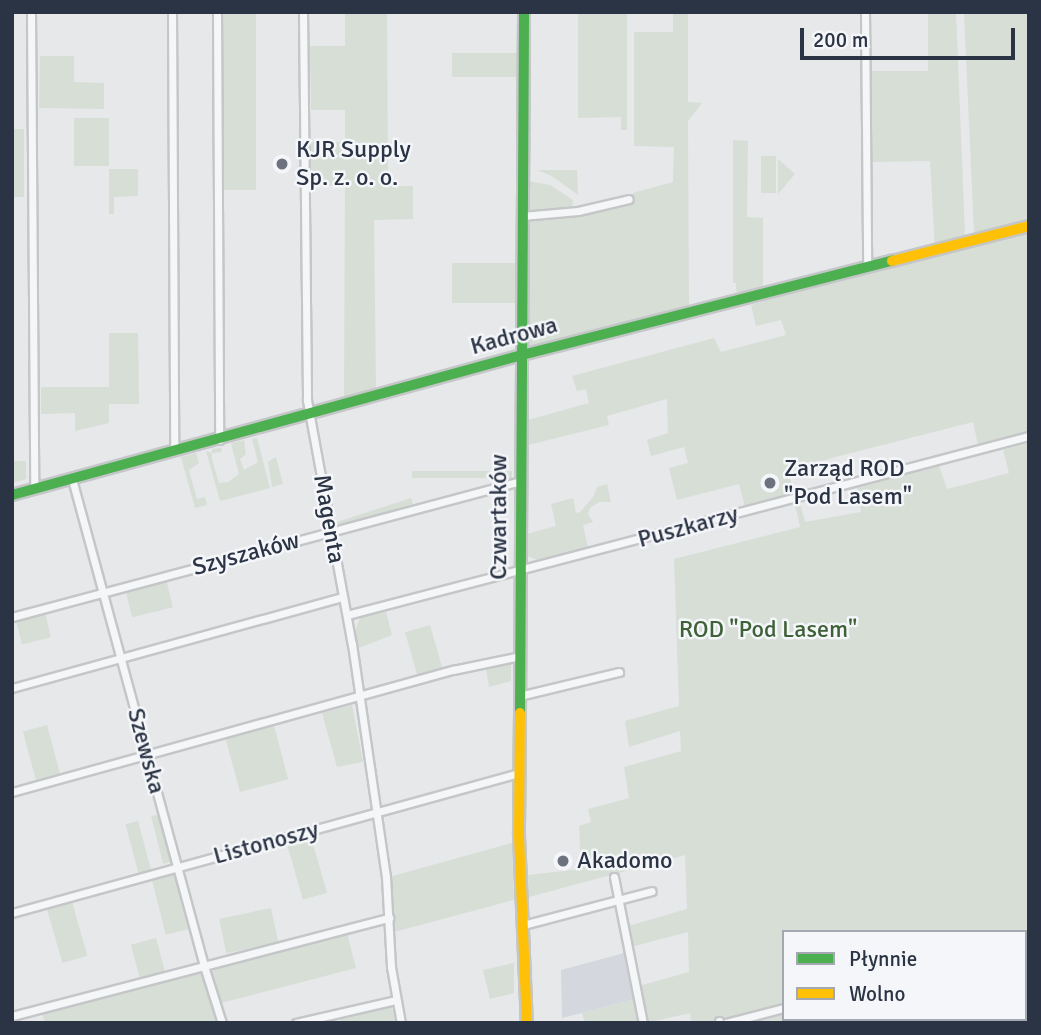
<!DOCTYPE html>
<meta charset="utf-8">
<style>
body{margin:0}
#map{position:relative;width:1041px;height:1035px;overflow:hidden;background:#e6e8ea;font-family:Signika,sans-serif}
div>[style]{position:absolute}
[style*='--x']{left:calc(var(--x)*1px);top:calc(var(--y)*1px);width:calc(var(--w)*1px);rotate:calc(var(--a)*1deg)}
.built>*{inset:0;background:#d4d7dd}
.green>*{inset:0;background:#d6ded6;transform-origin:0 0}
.roads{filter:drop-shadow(2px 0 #c4c6c8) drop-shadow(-2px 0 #c4c6c8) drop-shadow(0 2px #c4c6c8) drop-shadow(0 -2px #c4c6c8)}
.street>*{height:7px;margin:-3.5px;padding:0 3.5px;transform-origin:3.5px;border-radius:3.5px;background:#f5f6f7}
.fast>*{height:10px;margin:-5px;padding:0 5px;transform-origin:5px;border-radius:5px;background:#4caf50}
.slow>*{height:10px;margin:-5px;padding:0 5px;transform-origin:5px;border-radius:5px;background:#ffc107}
.dots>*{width:19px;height:19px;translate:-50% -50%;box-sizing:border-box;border:4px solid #f4f6f9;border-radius:50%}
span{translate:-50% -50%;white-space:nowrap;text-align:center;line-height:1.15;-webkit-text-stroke:5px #f4f6f9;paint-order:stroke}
.poi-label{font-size:24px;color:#2b3445}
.left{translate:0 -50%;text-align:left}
.street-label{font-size:24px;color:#2b3445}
.park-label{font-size:24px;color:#3f6138}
.frame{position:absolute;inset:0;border:14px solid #2b3445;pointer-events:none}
.legend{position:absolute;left:782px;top:930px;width:245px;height:91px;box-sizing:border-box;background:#f4f6f9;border:2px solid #a4a8b1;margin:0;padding:9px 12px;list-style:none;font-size:21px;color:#2b3445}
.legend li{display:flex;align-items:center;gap:14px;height:35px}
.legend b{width:35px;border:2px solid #a4a8b1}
.scale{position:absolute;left:800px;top:28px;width:215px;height:32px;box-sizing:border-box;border:4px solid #2b3445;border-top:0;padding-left:9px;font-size:21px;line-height:24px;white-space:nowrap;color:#2b3445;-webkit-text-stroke:5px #f4f6f9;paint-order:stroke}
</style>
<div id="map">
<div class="built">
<div style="clip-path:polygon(628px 952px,636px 999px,562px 1018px,561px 970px)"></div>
</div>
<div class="green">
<div style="left:220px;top:12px;width:36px;height:178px"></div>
<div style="clip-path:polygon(345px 12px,387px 12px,388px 186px,413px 186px,413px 219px,374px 220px,376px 389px,344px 398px,345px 186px,311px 186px,311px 142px,345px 142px,345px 110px,311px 110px,310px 46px,345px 46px)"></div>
<div style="clip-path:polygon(578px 12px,627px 12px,627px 130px,621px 130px,621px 117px,578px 118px)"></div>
<div style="clip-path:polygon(673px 12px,688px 12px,688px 102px,702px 103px,688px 121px,689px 305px,532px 347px,528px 344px,528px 219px,577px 213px,578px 217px,633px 203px,633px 193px,673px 182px,674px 147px,634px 146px,634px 32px,673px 32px)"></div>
<div style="clip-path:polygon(928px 12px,956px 12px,965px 236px,961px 243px,935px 250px,930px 161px,872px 162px,872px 71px,928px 71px)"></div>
<div style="clip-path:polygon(964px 12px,1029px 12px,1029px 225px,979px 238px,974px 234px)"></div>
<div style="left:517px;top:53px;width:24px;height:65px;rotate:90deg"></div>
<div style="clip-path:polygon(40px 56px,74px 56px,74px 82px,104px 83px,104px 109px,39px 108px)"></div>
<div style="left:74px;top:118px;width:35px;height:48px"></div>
<div style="left:12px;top:129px;width:12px;height:68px"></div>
<div style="clip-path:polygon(733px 140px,748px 141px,747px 217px,763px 218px,763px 286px,740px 293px,736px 291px,736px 283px,733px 283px)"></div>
<div style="left:761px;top:156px;width:15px;height:37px"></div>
<div style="clip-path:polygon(778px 159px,795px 174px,778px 194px)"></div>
<div style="clip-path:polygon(109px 169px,138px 169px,138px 196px,114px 197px,114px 214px,109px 214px)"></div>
<div style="clip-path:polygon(537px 170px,577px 170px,578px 195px,552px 176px)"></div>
<div style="clip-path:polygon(528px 181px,550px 185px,573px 200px,572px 206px,528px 213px)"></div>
<div style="clip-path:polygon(1029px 229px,1029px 432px,978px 445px,973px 422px,839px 456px,787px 471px,795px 494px,745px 507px,739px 484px,677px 500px,669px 468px,688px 463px,684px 447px,651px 456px,647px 440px,668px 433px,667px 399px,607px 416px,609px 425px,528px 445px,528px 420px,589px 403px,586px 389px,577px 391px,572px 376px,714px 338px,721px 352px,786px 335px,781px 320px,756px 326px,751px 305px,874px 269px)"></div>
<div style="left:452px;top:263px;width:64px;height:40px"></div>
<div style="clip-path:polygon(109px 333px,138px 333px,139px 404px,109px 404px,109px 423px,75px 431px,75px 413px,41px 414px,41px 387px,109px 387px)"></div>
<div style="clip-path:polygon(257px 438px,270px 488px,220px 501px,206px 451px,212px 453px,212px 449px,221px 448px,222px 452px,212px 453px,212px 459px,219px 483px,228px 482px,239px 474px,231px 443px,244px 440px,246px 454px,240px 459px,244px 470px,258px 462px,252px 439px)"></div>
<div style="clip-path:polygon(1029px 443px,1029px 1023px,730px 1023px,784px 1010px,784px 1019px,1025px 1019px,1025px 932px,784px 932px,784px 1004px,713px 1023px,691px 1023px,690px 1013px,646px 1023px,639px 986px,689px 972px,688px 932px,631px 947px,628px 926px,687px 909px,685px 855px,529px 897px,528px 875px,581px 869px,579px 826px,591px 822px,588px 809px,629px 798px,624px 767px,681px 751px,680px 731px,629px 747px,625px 721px,679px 706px,674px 559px,800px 527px,795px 504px,800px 503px,805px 522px,861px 512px,857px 488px,939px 466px,947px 489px,1009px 473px,1003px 450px)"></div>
<div style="clip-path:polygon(196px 453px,199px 463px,189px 470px,197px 499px,205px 497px,207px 505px,195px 508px,181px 457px)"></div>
<div style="clip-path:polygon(276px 457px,283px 484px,272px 487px,268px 462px)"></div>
<div style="clip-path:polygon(12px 461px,26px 461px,26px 479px,12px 483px)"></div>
<div style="left:512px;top:471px;width:7px;height:100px;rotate:90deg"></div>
<div style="clip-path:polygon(607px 484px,611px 502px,599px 502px,590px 508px,588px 514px,593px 522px,583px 525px,588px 547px,537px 560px,528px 556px,527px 534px,556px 526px,551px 504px,573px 498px,576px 513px,580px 512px,593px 497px,597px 487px)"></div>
<div style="left:411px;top:498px;width:6px;height:81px;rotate:72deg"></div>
<div style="left:166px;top:579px;width:29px;height:42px;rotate:76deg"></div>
<div style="clip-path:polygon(386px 612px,392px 635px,356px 649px,354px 634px,360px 618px)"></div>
<div style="left:45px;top:613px;width:25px;height:30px;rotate:76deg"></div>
<div style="left:430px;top:625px;width:45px;height:26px;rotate:74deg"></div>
<div style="clip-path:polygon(511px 661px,511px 681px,489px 687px,486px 668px)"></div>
<div style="clip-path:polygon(352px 705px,363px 762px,337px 767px,322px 713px)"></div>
<div style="left:47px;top:725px;width:50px;height:25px;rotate:75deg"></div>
<div style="left:274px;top:726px;width:55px;height:50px;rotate:75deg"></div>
<div style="left:160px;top:814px;width:49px;height:9px;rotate:76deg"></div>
<div style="left:138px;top:821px;width:51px;height:13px;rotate:75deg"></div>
<div style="left:311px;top:837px;width:58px;height:25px;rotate:74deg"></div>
<div style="clip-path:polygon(512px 843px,514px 900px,394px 932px,389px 877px)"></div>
<div style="left:174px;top:873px;width:58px;height:23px;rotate:76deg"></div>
<div style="left:72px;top:902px;width:56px;height:26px;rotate:74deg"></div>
<div style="left:271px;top:908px;width:35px;height:53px;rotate:78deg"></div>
<div style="clip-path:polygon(347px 933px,356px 968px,221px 1003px,212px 973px,216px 967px)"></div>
<div style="left:156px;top:938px;width:35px;height:26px;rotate:75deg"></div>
<div style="clip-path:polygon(514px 963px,514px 993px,490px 999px,483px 970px)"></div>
<div style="clip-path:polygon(202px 972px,219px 1023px,45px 1023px,42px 1013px)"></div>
<div style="clip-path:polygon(636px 999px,641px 1023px,585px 1023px,582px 1013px)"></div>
<div style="clip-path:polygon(391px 1003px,396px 1023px,341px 1023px,340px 1018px)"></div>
</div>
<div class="roads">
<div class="street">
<div style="--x:31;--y:12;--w:477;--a:89.6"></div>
<div style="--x:172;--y:12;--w:439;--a:89.7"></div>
<div style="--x:217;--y:12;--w:428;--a:89.7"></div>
<div style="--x:303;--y:12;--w:388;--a:89.4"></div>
<div style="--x:307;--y:400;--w:248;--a:79.6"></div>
<div style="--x:352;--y:644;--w:235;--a:81.7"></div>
<div style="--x:386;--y:877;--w:90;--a:86.8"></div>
<div style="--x:391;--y:967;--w:57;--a:79.9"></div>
<div style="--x:865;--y:12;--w:254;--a:89.5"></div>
<div style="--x:522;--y:216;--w:56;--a:-5.1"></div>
<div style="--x:578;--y:211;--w:52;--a:-13.2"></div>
<div style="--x:72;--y:479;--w:505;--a:74.83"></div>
<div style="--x:204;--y:966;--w:60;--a:72.5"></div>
<div style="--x:347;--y:615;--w:705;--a:-14.71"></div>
<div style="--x:12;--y:617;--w:527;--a:-14.96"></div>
<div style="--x:12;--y:688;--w:343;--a:-15.4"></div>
<div style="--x:519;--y:696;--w:103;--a:-13.5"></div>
<div style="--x:12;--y:792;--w:458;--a:-15.5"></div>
<div style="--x:453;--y:670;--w:68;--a:-11.8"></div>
<div style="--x:614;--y:877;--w:149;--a:78.8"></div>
<div style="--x:12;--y:913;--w:526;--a:-15.44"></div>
<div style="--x:523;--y:925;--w:133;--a:-14.8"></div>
<div style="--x:12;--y:1016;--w:390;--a:-14.6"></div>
<div style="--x:296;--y:1023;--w:103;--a:-13"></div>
<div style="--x:719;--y:1023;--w:2;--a:-90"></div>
<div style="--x:726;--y:1023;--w:60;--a:-14.5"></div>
</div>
<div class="fast">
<div style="--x:12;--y:495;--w:529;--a:-15.35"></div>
<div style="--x:522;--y:355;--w:382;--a:-14.3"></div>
<div style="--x:520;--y:713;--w:701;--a:-89.67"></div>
</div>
<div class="slow">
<div style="--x:892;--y:261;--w:141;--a:-14.3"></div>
<div style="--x:520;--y:713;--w:123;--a:90.5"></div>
<div style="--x:519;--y:836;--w:187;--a:87.6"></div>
</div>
</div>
<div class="dots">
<div style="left:282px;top:164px;background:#6c737f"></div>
<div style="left:770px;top:483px;background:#6c737f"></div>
<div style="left:563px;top:861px;background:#6c737f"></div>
</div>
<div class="poi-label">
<span class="left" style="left:296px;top:164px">KJR Supply<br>Sp. z. o. o.</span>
<span class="left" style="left:784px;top:483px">Zarząd ROD<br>"Pod Lasem"</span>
<span class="left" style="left:577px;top:861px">Akadomo</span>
</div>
<div class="street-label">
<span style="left:514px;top:336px;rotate:-15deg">Kadrowa</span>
<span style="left:499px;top:517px;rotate:-90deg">Czwartaków</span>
<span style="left:329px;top:519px;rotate:80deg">Magenta</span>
<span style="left:688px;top:527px;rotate:-15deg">Puszkarzy</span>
<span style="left:246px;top:554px;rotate:-15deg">Szyszaków</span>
<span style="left:146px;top:751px;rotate:75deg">Szewska</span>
<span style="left:266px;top:843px;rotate:-15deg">Listonoszy</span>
</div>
<div class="park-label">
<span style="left:768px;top:630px">ROD "Pod Lasem"</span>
</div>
<div class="frame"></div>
<ul class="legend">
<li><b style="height:9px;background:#4caf50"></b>Płynnie</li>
<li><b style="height:9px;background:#ffc107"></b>Wolno</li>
</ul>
<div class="scale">200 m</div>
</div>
